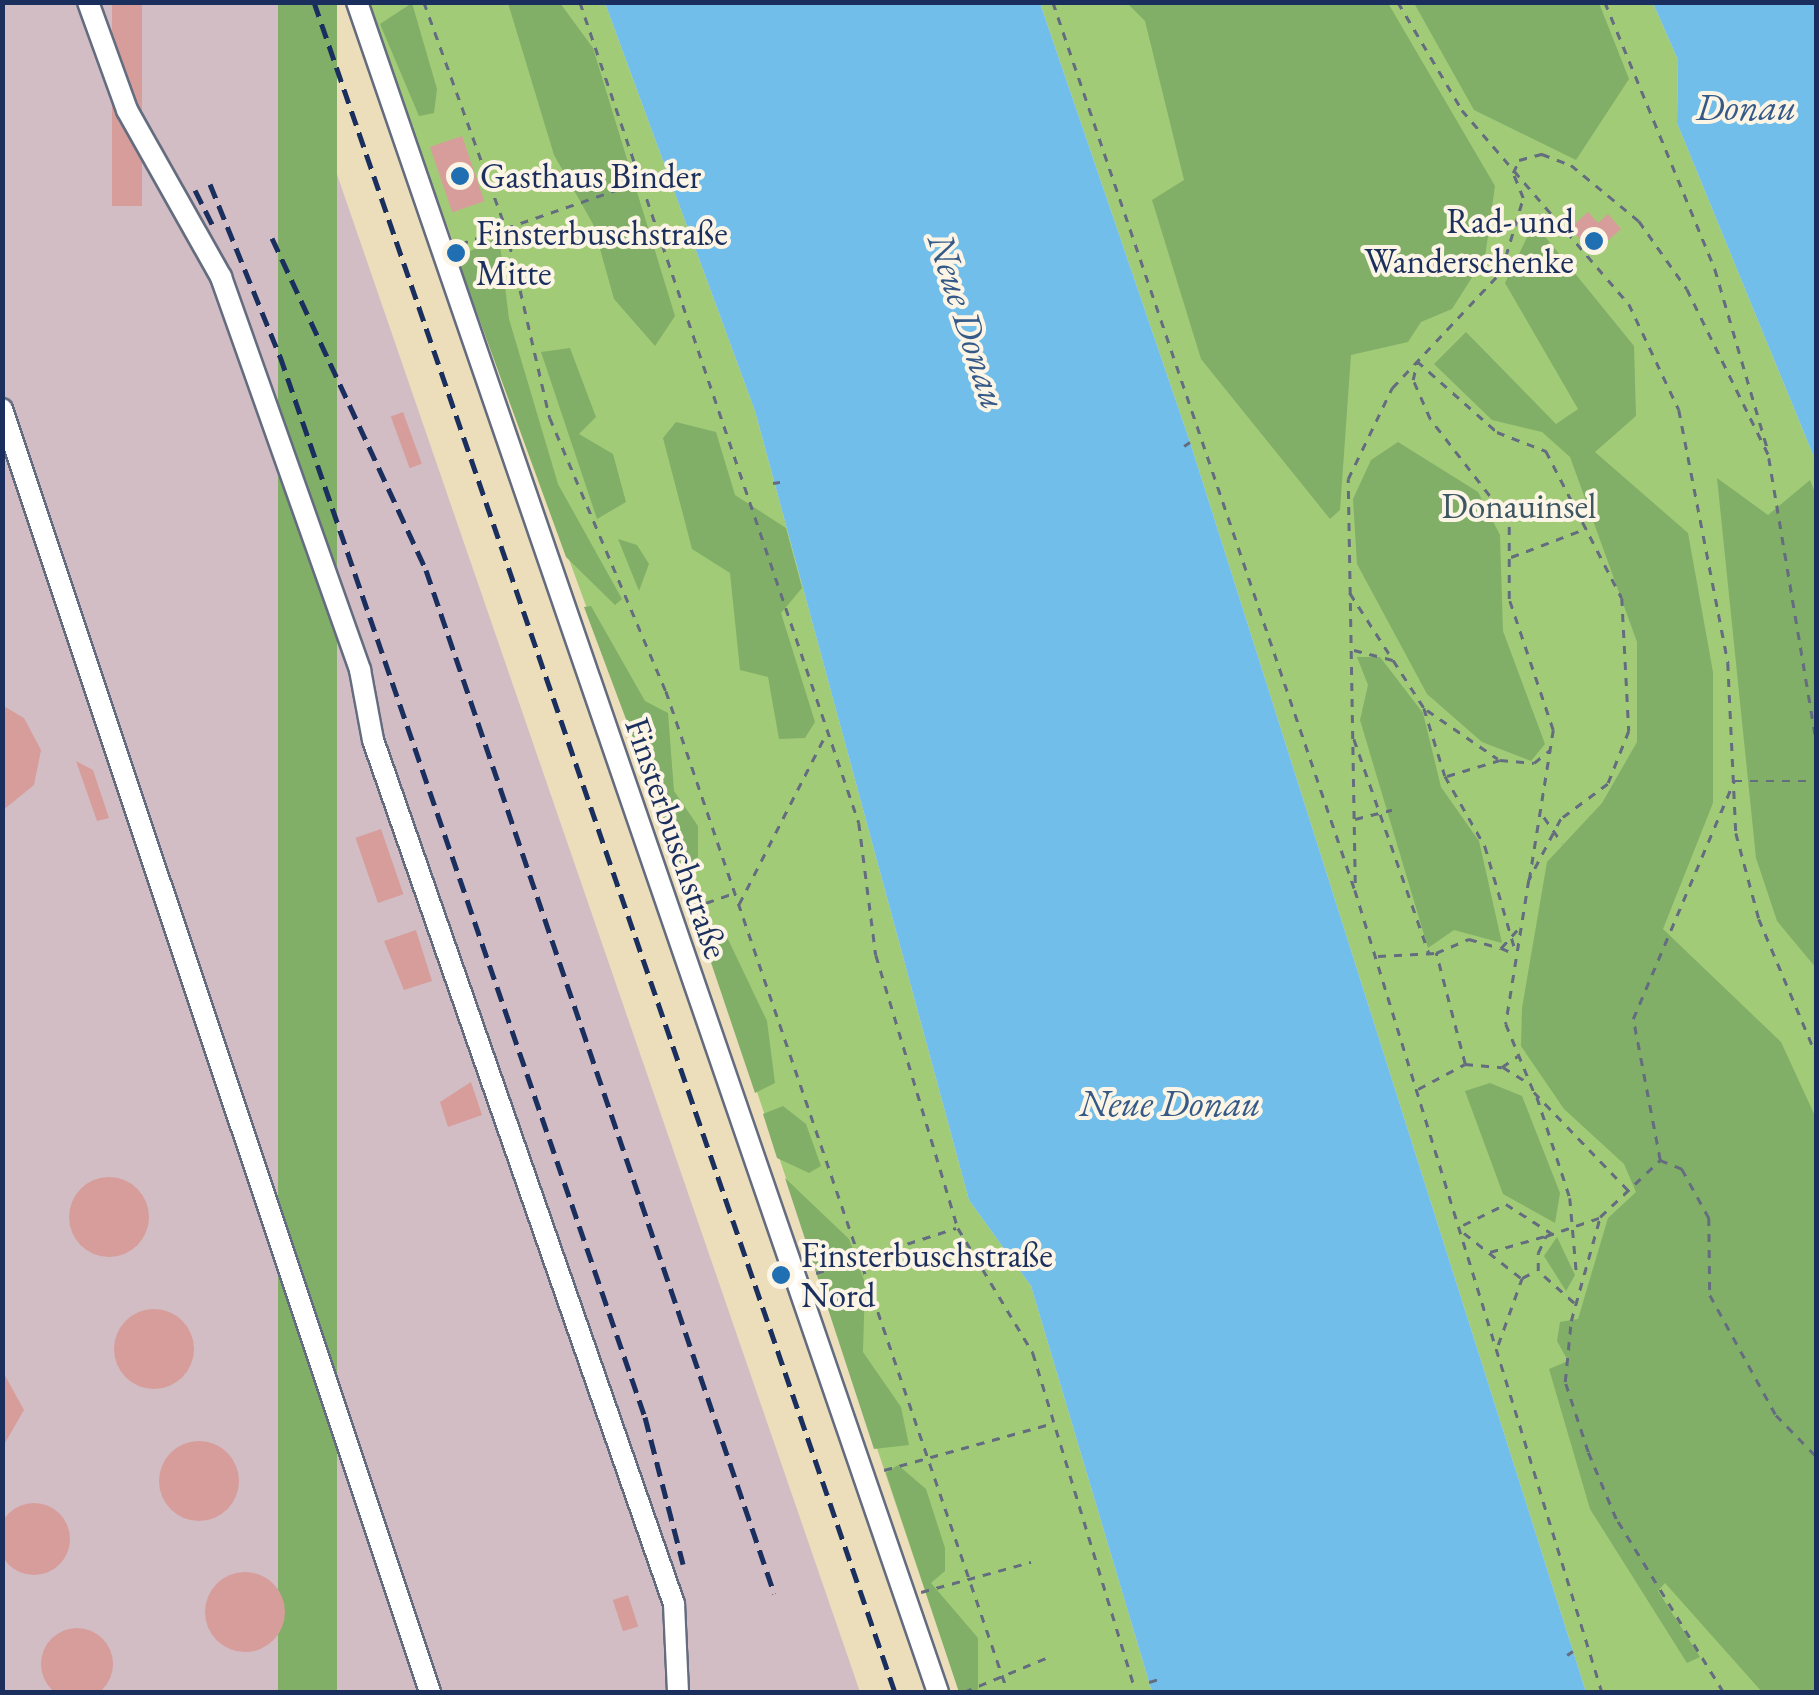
<!DOCTYPE html>
<meta charset="utf-8">
<style>
body{margin:0}
#map{position:relative;width:1819px;height:1695px;overflow:hidden;background:#ecdebb;font-family:"EB Garamond",serif}
div>[style]{position:absolute}
[style*='--x']{left:calc(var(--x)*1px);top:calc(var(--y)*1px);width:calc(var(--w)*1px);rotate:calc(var(--a)*1deg)}
.industrial>*{inset:0;background:#d2bdc5}
.green>*{inset:0;background:#a2cb77}
.forest>*{inset:0;background:#81af68;transform-origin:0 0}
.water>*{inset:0;background:#71beeb}
.building>*{inset:0;background:#d79d9b;transform-origin:0 0}
.round{border-radius:50%}
.path>*{height:2.5px;margin-top:-1.25px;transform-origin:0;background:repeating-linear-gradient(90deg,#646c7f 0 8px,transparent 0 16px)}
.roads{filter:drop-shadow(2px 0 #646c7f) drop-shadow(-2px 0 #646c7f) drop-shadow(0 2px #646c7f) drop-shadow(0 -2px #646c7f)}
.minor>*{height:20px;margin:-10px;padding:0 10px;transform-origin:10px;border-radius:10px;background:#fff}
.rail>*{height:5px;margin-top:-2.5px;transform-origin:0;background:repeating-linear-gradient(90deg,#1b2f5e 0 15px,transparent 0 23px)}
.dots>*{width:28px;height:28px;translate:-50% -50%;box-sizing:border-box;border:5px solid #fcf5e5;border-radius:50%}
span{translate:-50% -50%;white-space:nowrap;text-align:center;line-height:1.15;-webkit-text-stroke:8px #fcf5e5;paint-order:stroke}
.poi-label{font-size:35px;color:#1b2f5e}
.left{translate:0 -50%;text-align:left}
.right{translate:-100% -50%;text-align:right}
.park-label{font-size:35px;color:#3d5664}
.street-label{font-size:35px;color:#1b2f5e}
.water-label{font-size:38px;color:#355a88;font-style:italic}
.frame{position:absolute;inset:0;border:5px solid #1b2f5e;pointer-events:none}
</style>
<div id="map">
<div class="industrial">
<div style="clip-path:polygon(3px 3px,278px 3px,860px 1692px,3px 1692px)"></div>
</div>
<div class="green">
<div style="clip-path:polygon(366px 3px,605px 3px,755px 411px,969px 1200px,1031px 1286px,1152px 1692px,959px 1692px,682px 869px)"></div>
<div style="clip-path:polygon(1040px 3px,1653px 3px,1678px 60px,1677px 123px,1816px 462px,1816px 1692px,1586px 1692px,1190px 442px)"></div>
</div>
<div class="forest">
<div style="left:278px;top:3px;width:59px;height:1786px"></div>
<div style="clip-path:polygon(412px 3px,437px 89px,434px 113px,419px 116px,380px 24px)"></div>
<div style="clip-path:polygon(508px 3px,560px 3px,593px 48px,675px 316px,655px 346px,614px 299px,593px 224px,554px 155px)"></div>
<div style="clip-path:polygon(1127px 3px,1388px 3px,1495px 186px,1485px 257px,1452px 309px,1421px 322px,1408px 342px,1351px 355px,1340px 510px,1330px 519px,1201px 359px,1152px 200px,1184px 180px,1145px 21px)"></div>
<div style="clip-path:polygon(1414px 3px,1599px 3px,1629px 79px,1576px 160px,1474px 110px)"></div>
<div style="clip-path:polygon(1534px 223px,1634px 346px,1636px 416px,1595px 452px,1688px 533px,1713px 672px,1713px 803px,1663px 929px,1781px 1042px,1816px 1118px,1816px 1692px,1762px 1692px,1665px 1583px,1658px 1591px,1700px 1657px,1687px 1663px,1590px 1509px,1549px 1369px,1568px 1361px,1557px 1341px,1560px 1322px,1578px 1319px,1608px 1218px,1636px 1192px,1624px 1164px,1564px 1109px,1521px 1046px,1522px 1008px,1547px 862px,1602px 803px,1637px 742px,1637px 642px,1570px 457px,1542px 432px,1492px 420px,1434px 364px,1466px 332px,1556px 424px,1578px 409px,1505px 283px)"></div>
<div style="clip-path:polygon(499px 236px,509px 319px,558px 484px,622px 599px,615px 605px,566px 557px,457px 258px)"></div>
<div style="clip-path:polygon(570px 348px,596px 417px,579px 434px,613px 454px,626px 502px,597px 519px,541px 352px)"></div>
<div style="clip-path:polygon(676px 422px,716px 432px,735px 495px,786px 528px,802px 588px,781px 613px,815px 722px,805px 738px,779px 739px,768px 677px,740px 670px,730px 573px,692px 549px,663px 438px)"></div>
<div style="clip-path:polygon(1398px 442px,1478px 492px,1500px 535px,1503px 631px,1545px 744px,1531px 761px,1482px 742px,1427px 694px,1357px 564px,1353px 499px,1371px 460px)"></div>
<div style="clip-path:polygon(1717px 478px,1768px 515px,1810px 480px,1816px 495px,1816px 968px,1777px 921px,1756px 858px)"></div>
<div style="clip-path:polygon(618px 539px,637px 545px,649px 564px,639px 591px)"></div>
<div style="clip-path:polygon(591px 606px,645px 701px,668px 713px,674px 791px,698px 826px,698px 857px,682px 869px,584px 607px)"></div>
<div style="clip-path:polygon(1357px 657px,1380px 657px,1423px 713px,1441px 787px,1479px 841px,1502px 943px,1454px 930px,1428px 948px,1360px 720px,1368px 685px)"></div>
<div style="clip-path:polygon(698px 924px,727px 937px,767px 1021px,775px 1083px,755px 1093px)"></div>
<div style="clip-path:polygon(1490px 1083px,1522px 1096px,1560px 1193px,1555px 1223px,1503px 1194px,1465px 1091px)"></div>
<div style="clip-path:polygon(783px 1106px,806px 1124px,821px 1166px,809px 1173px,777px 1158px,763px 1114px)"></div>
<div style="clip-path:polygon(785px 1178px,849px 1239px,865px 1283px,863px 1352px,901px 1407px,909px 1445px,874px 1449px)"></div>
<div style="clip-path:polygon(1557px 1237px,1575px 1275px,1566px 1291px,1544px 1256px)"></div>
<div style="clip-path:polygon(898px 1465px,926px 1489px,945px 1548px,945px 1571px,931px 1583px,978px 1638px,978px 1692px,959px 1692px,886px 1473px)"></div>
</div>
<div class="water">
<div style="clip-path:polygon(605px 3px,1040px 3px,1190px 442px,1586px 1692px,1152px 1692px,1031px 1286px,969px 1200px,755px 411px)"></div>
<div style="clip-path:polygon(1653px 3px,1816px 3px,1816px 462px,1677px 123px,1678px 60px)"></div>
</div>
<div class="building">
<div style="left:112px;top:2px;width:30px;height:204px"></div>
<div style="left:462px;top:136px;width:69px;height:34px;rotate:71deg"></div>
<div style="clip-path:polygon(1588px 212px,1598px 223px,1608px 214px,1621px 229px,1593px 254px,1570px 228px)"></div>
<div style="left:403px;top:412px;width:55px;height:13px;rotate:70deg"></div>
<div style="clip-path:polygon(2px 705px,24px 718px,41px 750px,34px 785px,2px 811px)"></div>
<div style="clip-path:polygon(76px 761px,93px 770px,109px 818px,97px 821px)"></div>
<div style="left:381px;top:829px;width:69px;height:27px;rotate:71deg"></div>
<div style="clip-path:polygon(416px 930px,432px 981px,404px 990px,384px 941px)"></div>
<div style="clip-path:polygon(471px 1082px,482px 1115px,448px 1127px,440px 1102px)"></div>
<div class="round" style="left:69px;top:1177px;width:80px;height:80px"></div>
<div class="round" style="left:114px;top:1309px;width:80px;height:80px"></div>
<div style="clip-path:polygon(2px 1370px,24px 1410px,2px 1448px)"></div>
<div class="round" style="left:159px;top:1441px;width:80px;height:80px"></div>
<div class="round" style="left:-2px;top:1503px;width:72px;height:72px"></div>
<div class="round" style="left:205px;top:1572px;width:80px;height:80px"></div>
<div style="left:628px;top:1595px;width:33px;height:16px;rotate:72deg"></div>
<div class="round" style="left:41px;top:1628px;width:72px;height:72px"></div>
</div>
<div class="path">
<div style="--x:424;--y:2;--w:240;--a:70.1"></div>
<div style="--x:506;--y:228;--w:195;--a:77"></div>
<div style="--x:550;--y:418;--w:297;--a:67"></div>
<div style="--x:666;--y:691;--w:1058;--a:71.14"></div>
<div style="--x:580;--y:2;--w:867;--a:71.23"></div>
<div style="--x:859;--y:823;--w:133;--a:82.7"></div>
<div style="--x:876;--y:955;--w:285;--a:73.3"></div>
<div style="--x:958;--y:1228;--w:146;--a:59"></div>
<div style="--x:1033;--y:1353;--w:354;--a:73.1"></div>
<div style="--x:1053;--y:2;--w:938;--a:71.22"></div>
<div style="--x:1355;--y:890;--w:839;--a:72.88"></div>
<div style="--x:1398;--y:2;--w:126;--a:59.3"></div>
<div style="--x:1462;--y:110;--w:256;--a:49.3"></div>
<div style="--x:1629;--y:304;--w:117;--a:64.7"></div>
<div style="--x:1679;--y:410;--w:258;--a:79"></div>
<div style="--x:1728;--y:663;--w:170;--a:87.3"></div>
<div style="--x:1736;--y:833;--w:89;--a:75"></div>
<div style="--x:1759;--y:919;--w:147;--a:67.1"></div>
<div style="--x:1605;--y:2;--w:289;--a:67.6"></div>
<div style="--x:1715;--y:269;--w:189;--a:73.7"></div>
<div style="--x:460;--y:244;--w:193;--a:-19.1"></div>
<div style="--x:1184;--y:446;--w:7;--a:-34"></div>
<div style="--x:1769;--y:458;--w:284;--a:80.5"></div>
<div style="--x:773;--y:483;--w:7;--a:-8"></div>
<div style="--x:1511;--y:557;--w:81;--a:-20.9"></div>
<div style="--x:1350;--y:593;--w:137;--a:57.2"></div>
<div style="--x:1424;--y:708;--w:71;--a:72.8"></div>
<div style="--x:1445;--y:776;--w:81;--a:60.3"></div>
<div style="--x:1485;--y:846;--w:111;--a:73.8"></div>
<div style="--x:1354;--y:650;--w:40;--a:14.4"></div>
<div style="--x:1427;--y:710;--w:86;--a:34.6"></div>
<div style="--x:1354;--y:739;--w:227;--a:70.7"></div>
<div style="--x:1447;--y:776;--w:55;--a:-16.8"></div>
<div style="--x:1500;--y:760;--w:34;--a:5"></div>
<div style="--x:1534;--y:763;--w:21;--a:-39"></div>
<div style="--x:1544;--y:817;--w:32;--a:55"></div>
<div style="--x:1355;--y:819;--w:38;--a:-14"></div>
<div style="--x:1529;--y:880;--w:152;--a:-80.9"></div>
<div style="--x:1553;--y:730;--w:138;--a:-108.6"></div>
<div style="--x:1509;--y:599;--w:78;--a:-90"></div>
<div style="--x:1509;--y:521;--w:129;--a:-127.8"></div>
<div style="--x:1430;--y:419;--w:43;--a:-113.6"></div>
<div style="--x:1413;--y:380;--w:19;--a:-78"></div>
<div style="--x:1417;--y:361;--w:107;--a:41.6"></div>
<div style="--x:1497;--y:432;--w:53;--a:21.2"></div>
<div style="--x:1546;--y:451;--w:165;--a:62.7"></div>
<div style="--x:1622;--y:598;--w:133;--a:87"></div>
<div style="--x:1629;--y:731;--w:57;--a:111.6"></div>
<div style="--x:1608;--y:784;--w:59;--a:143.3"></div>
<div style="--x:1561;--y:819;--w:69;--a:117.7"></div>
<div style="--x:1529;--y:880;--w:146;--a:99.1"></div>
<div style="--x:1506;--y:1024;--w:74;--a:67.6"></div>
<div style="--x:1534;--y:1092;--w:136;--a:46.2"></div>
<div style="--x:1355;--y:883;--w:404;--a:-91"></div>
<div style="--x:1348;--y:479;--w:101;--a:-64.2"></div>
<div style="--x:1392;--y:388;--w:159;--a:-46.8"></div>
<div style="--x:1501;--y:272;--w:77;--a:-73.4"></div>
<div style="--x:1523;--y:198;--w:27;--a:-112"></div>
<div style="--x:1513;--y:173;--w:14;--a:-65"></div>
<div style="--x:1519;--y:160;--w:24;--a:-15"></div>
<div style="--x:1542;--y:154;--w:31;--a:21"></div>
<div style="--x:1571;--y:165;--w:88;--a:39.5"></div>
<div style="--x:1639;--y:221;--w:83;--a:54.8"></div>
<div style="--x:1687;--y:289;--w:186;--a:63.8"></div>
<div style="--x:739;--y:904;--w:191;--a:-62.9"></div>
<div style="--x:691;--y:908;--w:46;--a:-19.2"></div>
<div style="--x:1501;--y:948;--w:15;--a:23"></div>
<div style="--x:1378;--y:956;--w:58;--a:-3"></div>
<div style="--x:1436;--y:953;--w:36;--a:-23"></div>
<div style="--x:1469;--y:939;--w:33;--a:16"></div>
<div style="--x:1501;--y:948;--w:24;--a:-48"></div>
<div style="--x:1465;--y:1064;--w:37;--a:5"></div>
<div style="--x:1502;--y:1067;--w:19;--a:-35"></div>
<div style="--x:1503;--y:1067;--w:32;--a:32"></div>
<div style="--x:1418;--y:1089;--w:53;--a:-28"></div>
<div style="--x:1465;--y:1064;--w:115;--a:-104.6"></div>
<div style="--x:1537;--y:1097;--w:106;--a:71.9"></div>
<div style="--x:1570;--y:1198;--w:80;--a:85"></div>
<div style="--x:1660;--y:1160;--w:24;--a:22"></div>
<div style="--x:1682;--y:1169;--w:56;--a:61.1"></div>
<div style="--x:1709;--y:1218;--w:77;--a:89.3"></div>
<div style="--x:1710;--y:1295;--w:137;--a:61.2"></div>
<div style="--x:1776;--y:1415;--w:57;--a:45.7"></div>
<div style="--x:1463;--y:1225;--w:48;--a:-26"></div>
<div style="--x:1506;--y:1204;--w:54;--a:32.8"></div>
<div style="--x:1464;--y:1233;--w:73;--a:38.3"></div>
<div style="--x:1490;--y:1252;--w:57;--a:-16.2"></div>
<div style="--x:816;--y:1273;--w:147;--a:-17.8"></div>
<div style="--x:1574;--y:1303;--w:48;--a:-138.4"></div>
<div style="--x:1538;--y:1271;--w:18;--a:-90"></div>
<div style="--x:1538;--y:1253;--w:19;--a:-65"></div>
<div style="--x:1546;--y:1236;--w:56;--a:-18.8"></div>
<div style="--x:1498;--y:1345;--w:71;--a:-70.3"></div>
<div style="--x:1522;--y:1278;--w:16;--a:-27"></div>
<div style="--x:884;--y:1470;--w:176;--a:-15.5"></div>
<div style="--x:921;--y:1592;--w:114;--a:-15.3"></div>
<div style="--x:1567;--y:1655;--w:7;--a:-34"></div>
<div style="--x:1149;--y:1682;--w:10;--a:-17"></div>
<div style="--x:964;--y:1692;--w:89;--a:-22.5"></div>
<div style="--x:1723;--y:1692;--w:203;--a:-121.7"></div>
<div style="--x:1616;--y:1519;--w:73;--a:-112.7"></div>
<div style="--x:1588;--y:1452;--w:74;--a:-108.2"></div>
<div style="--x:1565;--y:1382;--w:61;--a:-84.4"></div>
<div style="--x:1571;--y:1321;--w:108;--a:-74.4"></div>
<div style="--x:1600;--y:1217;--w:83;--a:-43.5"></div>
<div style="--x:1660;--y:1160;--w:144;--a:-100.8"></div>
<div style="--x:1633;--y:1019;--w:259;--a:-67"></div>
<div style="--x:1734;--y:781;--w:82;--a:0"></div>
</div>
<div class="roads">
<div class="minor">
<div style="--x:88;--y:2;--w:115;--a:70.1"></div>
<div style="--x:127;--y:110;--w:192;--a:60.6"></div>
<div style="--x:221;--y:277;--w:417;--a:70.5"></div>
<div style="--x:360;--y:670;--w:71;--a:79.5"></div>
<div style="--x:373;--y:740;--w:915;--a:70.79"></div>
<div style="--x:674;--y:1604;--w:88;--a:87.4"></div>
<div style="--x:357;--y:2;--w:1787;--a:71.03"></div>
<div style="--x:2;--y:409;--w:1353;--a:71.55"></div>
</div>
</div>
<div class="rail">
<div style="--x:314;--y:2;--w:1787;--a:71.03"></div>
<div style="--x:210;--y:184;--w:186;--a:67.9"></div>
<div style="--x:280;--y:356;--w:1122;--a:71.02"></div>
<div style="--x:645;--y:1417;--w:152;--a:75.5"></div>
<div style="--x:195;--y:190;--w:45;--a:63.4"></div>
<div style="--x:272;--y:238;--w:366;--a:65.1"></div>
<div style="--x:426;--y:570;--w:1081;--a:71.21"></div>
</div>
<div class="dots">
<div style="left:460px;top:176px;background:#1f6fb2"></div>
<div style="left:1594px;top:241px;background:#1f6fb2"></div>
<div style="left:456px;top:253px;background:#1f6fb2"></div>
<div style="left:781px;top:1275px;background:#1f6fb2"></div>
</div>
<div class="poi-label">
<span class="left" style="left:480px;top:176px">Gasthaus Binder</span>
<span class="right" style="left:1574px;top:241px">Rad- und<br>Wanderschenke</span>
<span class="left" style="left:476px;top:253px">Finsterbuschstraße<br>Mitte</span>
<span class="left" style="left:801px;top:1275px">Finsterbuschstraße<br>Nord</span>
</div>
<div class="park-label">
<span style="left:1519px;top:506px">Donauinsel</span>
</div>
<div class="street-label">
<span style="left:677px;top:838px;rotate:71deg">Finsterbuschstraße</span>
</div>
<div class="water-label">
<span style="left:1746px;top:107px">Donau</span>
<span style="left:968px;top:321px;rotate:72deg">Neue Donau</span>
<span style="left:1170px;top:1103px">Neue Donau</span>
</div>
<div class="frame"></div>
</div>
